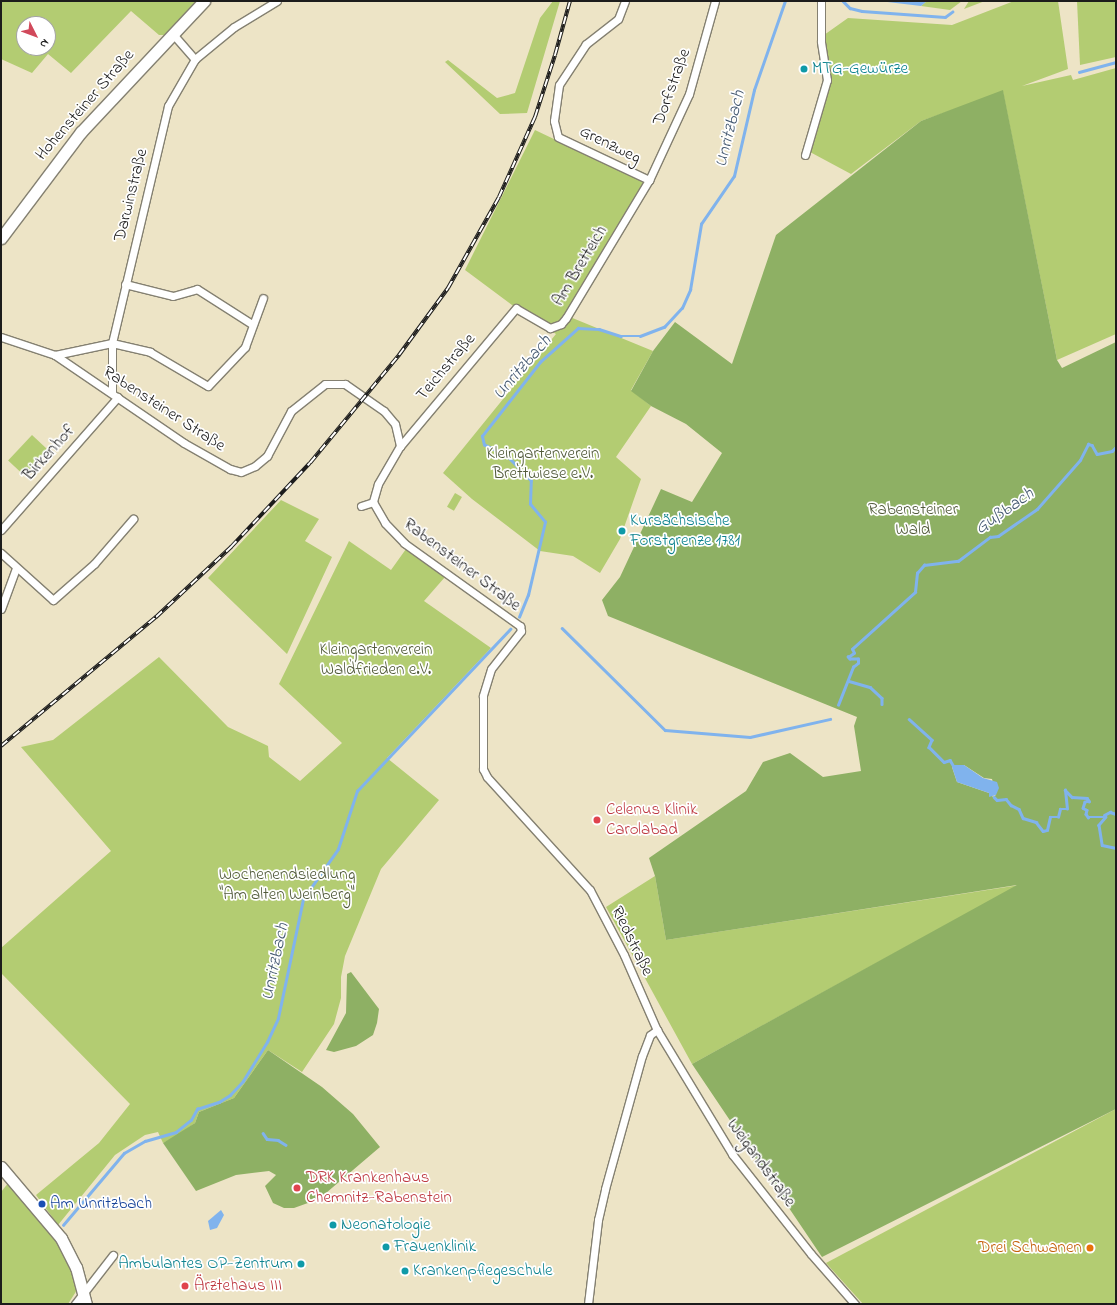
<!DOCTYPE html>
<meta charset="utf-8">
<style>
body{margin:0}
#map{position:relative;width:1117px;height:1305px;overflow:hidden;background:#ede4c6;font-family:"Indie Flower",sans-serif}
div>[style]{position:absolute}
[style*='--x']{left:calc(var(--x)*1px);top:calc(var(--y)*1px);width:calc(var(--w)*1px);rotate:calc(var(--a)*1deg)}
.green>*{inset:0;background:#b3cc72;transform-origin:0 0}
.forest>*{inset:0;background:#8eb064}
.water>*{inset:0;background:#80b3ed}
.stream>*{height:2.5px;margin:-1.25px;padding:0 1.25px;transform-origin:1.25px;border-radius:1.25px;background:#80b3ed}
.roads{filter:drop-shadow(1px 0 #848071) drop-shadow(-1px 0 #848071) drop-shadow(0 1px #848071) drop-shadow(0 -1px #848071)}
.street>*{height:7px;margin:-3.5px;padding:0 3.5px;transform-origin:3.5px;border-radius:3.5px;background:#fff}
.secondary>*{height:11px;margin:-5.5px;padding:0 5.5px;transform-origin:5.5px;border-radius:5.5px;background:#fff}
.rail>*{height:4px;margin-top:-2px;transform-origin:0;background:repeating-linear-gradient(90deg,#fff 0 8px,#1c1c1c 0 16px);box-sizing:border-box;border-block:1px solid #1c1c1c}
.dots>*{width:11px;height:11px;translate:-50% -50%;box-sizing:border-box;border:2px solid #fff;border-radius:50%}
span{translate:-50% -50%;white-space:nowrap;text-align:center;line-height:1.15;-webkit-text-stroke:3.5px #fff;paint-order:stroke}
.culture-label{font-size:17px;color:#0d838f}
.left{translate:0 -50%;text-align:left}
.right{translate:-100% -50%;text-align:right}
.street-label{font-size:17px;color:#1c1c1c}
.park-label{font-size:17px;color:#515a3a}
.health-label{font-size:17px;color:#be3a42}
.transit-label{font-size:17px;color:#164399}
.food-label{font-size:17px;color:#c56008}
.water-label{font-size:18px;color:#445870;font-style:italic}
.frame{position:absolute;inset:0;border:2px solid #1c1c1c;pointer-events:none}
.north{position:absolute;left:16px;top:16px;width:40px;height:40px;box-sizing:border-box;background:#fff;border:1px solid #a4a4a4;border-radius:50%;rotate:132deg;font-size:11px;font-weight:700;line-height:16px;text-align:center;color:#1c1c1c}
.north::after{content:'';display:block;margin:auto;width:14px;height:18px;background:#d1495b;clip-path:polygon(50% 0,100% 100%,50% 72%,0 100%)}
</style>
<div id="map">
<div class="green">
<div style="clip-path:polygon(evenodd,1px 1px,197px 1px,164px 35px,159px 35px,131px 11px,71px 73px,48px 54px,32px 73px,1px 59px,1px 1px,24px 24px,48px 24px,48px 48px,24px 48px,24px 24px)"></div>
<div style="clip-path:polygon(553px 1px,560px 1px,527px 113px,500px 114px,445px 62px,448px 60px,497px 98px,515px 93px,540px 18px)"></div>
<div style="clip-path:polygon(927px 1px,962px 1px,950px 10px,921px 6px)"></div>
<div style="clip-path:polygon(969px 1px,985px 1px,964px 9px)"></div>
<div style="clip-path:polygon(1014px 1px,1058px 1px,1068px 69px,1022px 86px,1071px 75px,1073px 80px,1116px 68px,1116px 334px,1057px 360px,1003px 92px,921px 121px,851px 174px,810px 152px,829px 78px,824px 35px,848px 18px,952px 25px)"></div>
<div style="clip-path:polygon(1077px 1px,1116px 1px,1116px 57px,1080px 65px)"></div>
<div style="clip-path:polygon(535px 130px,650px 185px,570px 317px,653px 351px,631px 390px,651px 406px,616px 457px,641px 479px,620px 539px,600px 573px,573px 556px,540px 551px,472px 499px,443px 473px,556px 334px,520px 311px,465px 270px)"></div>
<div style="left:32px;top:435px;width:22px;height:35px;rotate:43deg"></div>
<div style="left:455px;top:493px;width:8px;height:16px;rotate:30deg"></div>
<div style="clip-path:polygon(281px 500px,319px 519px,305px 541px,332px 557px,287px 654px,208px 578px)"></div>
<div style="clip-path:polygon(349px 541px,391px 570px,406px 549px,445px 577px,424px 601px,491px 648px,387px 758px,439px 800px,381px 869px,345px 956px,341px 977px,341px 998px,334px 1024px,302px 1072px,268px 1050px,234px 1098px,199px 1112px,195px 1123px,175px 1137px,163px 1143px,158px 1132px,145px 1135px,115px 1155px,58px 1225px,36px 1195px,99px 1143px,130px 1104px,1px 973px,1px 948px,111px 851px,21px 747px,53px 740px,159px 657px,228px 727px,268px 746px,269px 757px,300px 781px,342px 743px,279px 684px)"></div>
<div style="clip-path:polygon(655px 876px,666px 940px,1019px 885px,692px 1064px,606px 907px)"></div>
<div style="clip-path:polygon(1116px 1109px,1116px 1304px,863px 1304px,826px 1263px)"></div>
<div style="clip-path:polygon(9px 1182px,58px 1241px,71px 1269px,77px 1290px,68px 1304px,1px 1304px,1px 1192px)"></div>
</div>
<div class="forest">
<div style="clip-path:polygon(evenodd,1003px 90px,1057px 360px,1062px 368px,1116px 342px,1116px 1109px,822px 1257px,692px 1064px,1017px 885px,666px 940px,655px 876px,649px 858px,746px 791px,763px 762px,790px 753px,823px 777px,861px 771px,854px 726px,857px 717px,608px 616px,602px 600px,620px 577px,661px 489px,692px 502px,722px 453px,686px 424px,651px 406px,631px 391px,653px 351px,675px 322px,732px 364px,776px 235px,921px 121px,1003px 90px,953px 765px,964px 765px,984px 778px,992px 779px,996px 795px,993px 797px,989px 793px,957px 782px,952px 767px,953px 765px)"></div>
<div style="clip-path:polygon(351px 972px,379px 1009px,377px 1023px,373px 1035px,356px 1046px,334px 1052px,326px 1050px,346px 1013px,347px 974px)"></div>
<div style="clip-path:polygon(268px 1050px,322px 1087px,353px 1114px,380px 1147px,319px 1199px,294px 1208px,284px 1208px,273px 1203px,265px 1186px,276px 1175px,269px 1171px,236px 1175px,196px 1191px,163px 1143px,195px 1123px,199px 1112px,234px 1098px)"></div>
</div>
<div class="water">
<div style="clip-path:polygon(879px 1px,927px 1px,921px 6px)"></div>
<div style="clip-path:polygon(953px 765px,964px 765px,983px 778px,997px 782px,999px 788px,996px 795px,989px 797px,989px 793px,957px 782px,952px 767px)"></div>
<div style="clip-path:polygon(221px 1210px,224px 1215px,217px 1228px,210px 1230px,208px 1221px)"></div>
</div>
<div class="stream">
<div style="--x:843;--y:1;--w:10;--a:45"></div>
<div style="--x:850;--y:8;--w:12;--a:14"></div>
<div style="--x:862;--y:11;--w:83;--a:4.1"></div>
<div style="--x:945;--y:17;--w:9;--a:-36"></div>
<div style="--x:1079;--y:72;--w:38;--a:-15"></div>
<div style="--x:519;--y:617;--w:24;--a:-68"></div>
<div style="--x:528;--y:595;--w:75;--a:-76.9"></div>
<div style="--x:545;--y:522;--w:23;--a:-130"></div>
<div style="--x:530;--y:504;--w:23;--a:-88"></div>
<div style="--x:531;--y:481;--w:35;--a:-134"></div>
<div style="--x:507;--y:456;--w:25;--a:-154"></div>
<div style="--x:484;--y:445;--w:9;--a:-103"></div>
<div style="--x:482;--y:436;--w:94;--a:-51.9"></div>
<div style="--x:540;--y:362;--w:51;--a:-41.8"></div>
<div style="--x:578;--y:328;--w:21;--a:3"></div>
<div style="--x:599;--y:329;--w:23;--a:18"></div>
<div style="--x:621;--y:336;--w:19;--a:0"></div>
<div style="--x:640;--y:336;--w:26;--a:-21"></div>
<div style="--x:664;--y:327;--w:26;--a:-47"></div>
<div style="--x:682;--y:308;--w:20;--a:-66"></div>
<div style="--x:690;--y:290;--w:67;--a:-80.5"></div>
<div style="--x:701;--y:224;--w:58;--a:-55.5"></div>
<div style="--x:734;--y:176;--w:88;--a:-76.9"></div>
<div style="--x:754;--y:90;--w:94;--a:-70.8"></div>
<div style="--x:562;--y:628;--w:145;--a:44.7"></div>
<div style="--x:665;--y:730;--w:85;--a:4.7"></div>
<div style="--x:750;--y:737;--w:82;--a:-12.7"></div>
<div style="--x:849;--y:681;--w:22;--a:16"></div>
<div style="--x:870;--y:687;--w:16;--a:43"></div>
<div style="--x:882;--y:698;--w:6;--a:90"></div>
<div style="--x:838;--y:705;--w:41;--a:-68.5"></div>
<div style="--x:853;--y:667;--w:6;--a:-39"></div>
<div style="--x:858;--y:663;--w:4;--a:-90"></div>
<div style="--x:858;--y:659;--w:8;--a:180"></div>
<div style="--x:850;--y:659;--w:3;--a:-135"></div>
<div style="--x:848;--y:657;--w:7;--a:-34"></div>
<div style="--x:854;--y:653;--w:4;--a:-117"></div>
<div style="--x:852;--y:649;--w:85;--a:-42.1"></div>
<div style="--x:915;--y:592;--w:19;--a:-84"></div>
<div style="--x:917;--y:573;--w:11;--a:-49"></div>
<div style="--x:924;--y:565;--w:34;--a:-7"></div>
<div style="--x:958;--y:561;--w:40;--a:-37"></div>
<div style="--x:990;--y:537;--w:8;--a:-7"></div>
<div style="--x:998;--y:536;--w:47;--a:-34.7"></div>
<div style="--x:1037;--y:509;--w:65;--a:-48.7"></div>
<div style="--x:1080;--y:460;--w:18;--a:-63"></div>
<div style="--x:1088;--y:444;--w:4;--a:14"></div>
<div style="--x:1092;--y:445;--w:10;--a:61"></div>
<div style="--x:1097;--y:454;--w:15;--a:-11"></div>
<div style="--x:1112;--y:451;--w:6;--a:-45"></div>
<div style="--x:909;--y:719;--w:31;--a:42"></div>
<div style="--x:932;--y:740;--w:8;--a:113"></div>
<div style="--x:929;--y:747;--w:21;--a:45"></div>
<div style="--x:944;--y:762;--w:6;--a:-18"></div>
<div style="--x:950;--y:760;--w:6;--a:59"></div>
<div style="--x:994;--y:797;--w:4;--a:45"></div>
<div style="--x:997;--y:800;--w:9;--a:-6"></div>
<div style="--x:1006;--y:799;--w:8;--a:50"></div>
<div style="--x:1011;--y:805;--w:9;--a:27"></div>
<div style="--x:1019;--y:809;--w:10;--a:66"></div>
<div style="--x:1023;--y:818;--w:14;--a:17"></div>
<div style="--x:1036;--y:822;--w:11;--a:52"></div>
<div style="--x:1043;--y:831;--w:4;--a:-14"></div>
<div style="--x:1047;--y:830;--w:13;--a:-77"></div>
<div style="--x:1050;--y:817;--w:8;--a:0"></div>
<div style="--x:1058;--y:817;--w:8;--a:-76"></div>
<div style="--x:1060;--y:809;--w:7;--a:0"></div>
<div style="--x:1067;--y:809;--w:19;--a:-96"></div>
<div style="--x:1065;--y:790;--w:10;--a:45"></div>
<div style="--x:1072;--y:797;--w:15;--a:4"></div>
<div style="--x:1087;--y:798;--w:4;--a:56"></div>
<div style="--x:1089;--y:801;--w:4;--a:166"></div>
<div style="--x:1085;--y:802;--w:6;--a:108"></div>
<div style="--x:1083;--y:808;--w:4;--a:27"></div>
<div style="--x:1087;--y:810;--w:4;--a:104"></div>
<div style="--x:1086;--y:814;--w:4;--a:56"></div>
<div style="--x:1088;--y:817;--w:18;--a:0"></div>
<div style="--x:1106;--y:817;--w:11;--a:131"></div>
<div style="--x:1099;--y:825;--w:20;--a:81"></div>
<div style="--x:1102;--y:845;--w:14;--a:12"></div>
<div style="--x:1104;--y:815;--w:7;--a:-27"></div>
<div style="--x:1110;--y:812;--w:6;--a:18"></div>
<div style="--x:263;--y:1133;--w:7;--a:56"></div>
<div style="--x:267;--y:1139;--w:11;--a:5"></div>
<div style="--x:278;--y:1140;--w:9;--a:32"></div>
<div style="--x:63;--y:1225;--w:94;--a:-49.7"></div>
<div style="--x:124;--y:1153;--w:24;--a:-30"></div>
<div style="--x:145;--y:1141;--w:32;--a:-16"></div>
<div style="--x:176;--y:1132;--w:19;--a:-39"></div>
<div style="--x:191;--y:1120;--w:13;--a:-61"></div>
<div style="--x:197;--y:1109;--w:23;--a:-18"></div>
<div style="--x:219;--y:1102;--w:13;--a:-32"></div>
<div style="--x:230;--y:1095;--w:19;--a:-47"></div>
<div style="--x:243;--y:1081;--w:46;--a:-58.4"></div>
<div style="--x:267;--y:1042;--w:26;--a:-65"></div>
<div style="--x:278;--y:1018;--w:122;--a:-78.1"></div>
<div style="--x:303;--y:899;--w:61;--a:-55"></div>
<div style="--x:338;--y:849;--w:61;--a:-71.9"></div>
<div style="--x:357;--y:791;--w:223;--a:-46.6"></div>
</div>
<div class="roads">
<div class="street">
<div style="--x:625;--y:1;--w:19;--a:111"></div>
<div style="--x:618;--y:19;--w:41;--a:142"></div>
<div style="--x:586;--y:44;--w:49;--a:123.4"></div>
<div style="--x:559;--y:85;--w:36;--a:98"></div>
<div style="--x:554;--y:121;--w:16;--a:76"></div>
<div style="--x:558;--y:137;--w:101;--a:25.3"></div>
<div style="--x:715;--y:1;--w:97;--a:105.6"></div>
<div style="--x:689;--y:94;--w:95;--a:114.9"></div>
<div style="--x:649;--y:180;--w:161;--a:121"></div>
<div style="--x:566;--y:318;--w:8;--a:130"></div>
<div style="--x:561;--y:324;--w:12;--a:160"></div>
<div style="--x:550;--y:328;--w:39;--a:-150"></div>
<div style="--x:516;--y:308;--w:180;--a:130"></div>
<div style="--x:400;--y:446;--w:44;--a:120.1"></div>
<div style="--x:378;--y:484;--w:19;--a:106"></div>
<div style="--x:373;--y:502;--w:24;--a:60"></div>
<div style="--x:385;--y:523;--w:28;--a:46"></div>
<div style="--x:404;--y:543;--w:143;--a:35.6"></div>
<div style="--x:520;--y:626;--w:5;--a:79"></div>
<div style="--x:521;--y:631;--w:48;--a:128.3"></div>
<div style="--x:491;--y:669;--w:28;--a:107"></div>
<div style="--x:483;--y:696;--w:73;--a:90"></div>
<div style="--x:483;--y:769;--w:9;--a:63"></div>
<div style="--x:487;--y:777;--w:153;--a:47.7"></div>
<div style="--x:590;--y:890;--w:73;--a:62.4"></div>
<div style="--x:624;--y:955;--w:82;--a:66.3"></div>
<div style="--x:657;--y:1030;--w:145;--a:58.8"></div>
<div style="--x:732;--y:1154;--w:127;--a:51.7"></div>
<div style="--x:811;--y:1254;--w:67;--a:48.7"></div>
<div style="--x:172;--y:33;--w:35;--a:49"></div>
<div style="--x:805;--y:155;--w:78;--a:-73.7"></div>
<div style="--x:827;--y:80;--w:39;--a:-99"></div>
<div style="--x:821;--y:41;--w:40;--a:-90"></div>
<div style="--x:125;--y:284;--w:49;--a:14"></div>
<div style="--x:173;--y:296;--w:25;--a:-16"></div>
<div style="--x:197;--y:289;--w:65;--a:32.5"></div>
<div style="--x:1;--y:337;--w:57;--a:18.4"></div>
<div style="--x:55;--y:355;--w:156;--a:34.3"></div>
<div style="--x:184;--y:443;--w:53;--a:29.5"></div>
<div style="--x:230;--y:469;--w:11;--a:15"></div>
<div style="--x:241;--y:472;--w:15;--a:-23"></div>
<div style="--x:255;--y:466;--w:16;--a:-40"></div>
<div style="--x:267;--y:456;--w:51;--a:-61.9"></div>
<div style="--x:291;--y:411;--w:43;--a:-38.5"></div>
<div style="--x:325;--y:384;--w:20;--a:0"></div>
<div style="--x:345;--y:384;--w:47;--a:34.7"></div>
<div style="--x:384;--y:411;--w:17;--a:50"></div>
<div style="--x:395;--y:424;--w:23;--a:77"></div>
<div style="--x:55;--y:355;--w:58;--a:-11.9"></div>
<div style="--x:112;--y:343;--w:39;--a:13"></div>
<div style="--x:150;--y:352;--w:67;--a:30.4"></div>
<div style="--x:208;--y:386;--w:54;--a:-46.5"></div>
<div style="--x:245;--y:347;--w:52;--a:-69.8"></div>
<div style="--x:112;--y:392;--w:49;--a:-90"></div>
<div style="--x:112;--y:343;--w:244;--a:-76.7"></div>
<div style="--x:168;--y:106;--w:54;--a:-60.1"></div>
<div style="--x:195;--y:59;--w:50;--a:-39.4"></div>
<div style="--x:234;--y:27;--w:50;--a:-31.2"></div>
<div style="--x:361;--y:506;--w:13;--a:-18"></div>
<div style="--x:1;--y:530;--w:177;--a:-48.7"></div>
<div style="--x:1;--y:553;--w:70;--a:42.1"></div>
<div style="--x:53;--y:600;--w:55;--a:-41.3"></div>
<div style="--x:94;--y:564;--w:60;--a:-49.1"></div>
<div style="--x:1;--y:609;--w:44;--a:-69.9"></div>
<div style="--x:75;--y:1304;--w:62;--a:-52.2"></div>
<div style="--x:588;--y:1304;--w:85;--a:-83.2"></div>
<div style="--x:598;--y:1220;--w:32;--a:-77"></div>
<div style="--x:605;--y:1189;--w:138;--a:-74.5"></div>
<div style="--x:642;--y:1056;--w:22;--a:-69"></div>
<div style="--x:650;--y:1035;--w:9;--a:-36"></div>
</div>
<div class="secondary">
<div style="--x:1;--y:238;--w:133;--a:-53"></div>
<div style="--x:81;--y:132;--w:180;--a:-46.8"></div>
<div style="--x:1;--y:1167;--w:93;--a:49.8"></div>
<div style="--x:61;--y:1238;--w:33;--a:63"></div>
<div style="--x:76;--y:1267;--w:38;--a:75"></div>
</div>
</div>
<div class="rail">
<div style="--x:1;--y:746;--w:202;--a:-39.8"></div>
<div style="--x:156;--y:617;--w:103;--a:-43"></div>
<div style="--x:231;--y:547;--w:115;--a:-46.8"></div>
<div style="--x:310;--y:463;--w:140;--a:-50.5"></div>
<div style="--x:399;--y:355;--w:83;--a:-53.8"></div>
<div style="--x:448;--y:288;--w:104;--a:-60.7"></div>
<div style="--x:499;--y:197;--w:88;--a:-65.8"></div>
<div style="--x:535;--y:117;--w:65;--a:-72.1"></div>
<div style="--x:555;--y:55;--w:56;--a:-74.5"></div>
</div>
<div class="dots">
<div style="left:804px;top:69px;background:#0f9aa8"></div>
<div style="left:622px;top:531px;background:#0f9aa8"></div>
<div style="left:597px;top:820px;background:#e0444e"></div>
<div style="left:297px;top:1188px;background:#e0444e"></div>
<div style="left:42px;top:1204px;background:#1a4fb4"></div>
<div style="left:333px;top:1225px;background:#0f9aa8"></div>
<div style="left:386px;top:1247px;background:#0f9aa8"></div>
<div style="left:1090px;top:1248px;background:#e8710a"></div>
<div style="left:301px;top:1264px;background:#0f9aa8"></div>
<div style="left:405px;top:1271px;background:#0f9aa8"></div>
<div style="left:185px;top:1286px;background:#e0444e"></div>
</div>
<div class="culture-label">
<span class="left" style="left:812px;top:69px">MTG-Gewürze</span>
<span class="left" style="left:630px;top:531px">Kursächsische<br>Forstgrenze 1781</span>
<span class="left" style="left:341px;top:1225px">Neonatologie</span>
<span class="left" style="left:394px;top:1247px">Frauenklinik</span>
<span class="right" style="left:293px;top:1264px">Ambulantes OP-Zentrum</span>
<span class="left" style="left:413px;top:1271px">Krankenpflegeschule</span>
</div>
<div class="street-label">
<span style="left:672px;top:87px;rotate:-70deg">Dorfstraße</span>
<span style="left:85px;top:105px;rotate:-49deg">Hohensteiner Straße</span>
<span style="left:610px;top:145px;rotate:26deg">Grenzweg</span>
<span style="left:131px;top:195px;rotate:-76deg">Darwinstraße</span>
<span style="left:580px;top:266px;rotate:-59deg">Am Bretteich</span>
<span style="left:446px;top:367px;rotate:-50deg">Teichstraße</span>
<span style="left:164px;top:409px;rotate:33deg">Rabensteiner Straße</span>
<span style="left:49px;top:453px;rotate:-48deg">Birkenhof</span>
<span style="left:462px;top:565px;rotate:37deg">Rabensteiner Straße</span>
<span style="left:632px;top:941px;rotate:64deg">Riedstraße</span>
<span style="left:761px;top:1163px;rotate:54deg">Weigandstraße</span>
</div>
<div class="park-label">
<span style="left:543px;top:464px">Kleingartenverein<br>Brettwiese e.V.</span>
<span style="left:913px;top:520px">Rabensteiner<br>Wald</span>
<span style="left:376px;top:660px">Kleingartenverein<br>Waldfrieden e.V.</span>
<span style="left:287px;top:885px">Wochenendsiedlung<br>"Am alten Weinberg"</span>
</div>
<div class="health-label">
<span class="left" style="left:606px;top:820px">Celenus Klinik<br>Carolabad</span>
<span class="left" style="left:306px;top:1188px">DRK Krankenhaus<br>Chemnitz-Rabenstein</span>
<span class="left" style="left:194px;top:1286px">Ärztehaus III</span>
</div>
<div class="transit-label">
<span class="left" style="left:50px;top:1204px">Am Unritzbach</span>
</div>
<div class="food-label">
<span class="right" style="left:1082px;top:1248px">Drei Schwanen</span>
</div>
<div class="water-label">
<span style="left:731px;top:129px;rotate:-76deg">Unritzbach</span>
<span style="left:523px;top:368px;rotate:-49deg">Unritzbach</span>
<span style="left:1005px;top:512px;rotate:-35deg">Gußbach</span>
<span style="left:276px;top:962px;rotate:-78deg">Unritzbach</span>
</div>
<div class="frame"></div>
<div class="north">N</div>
</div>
